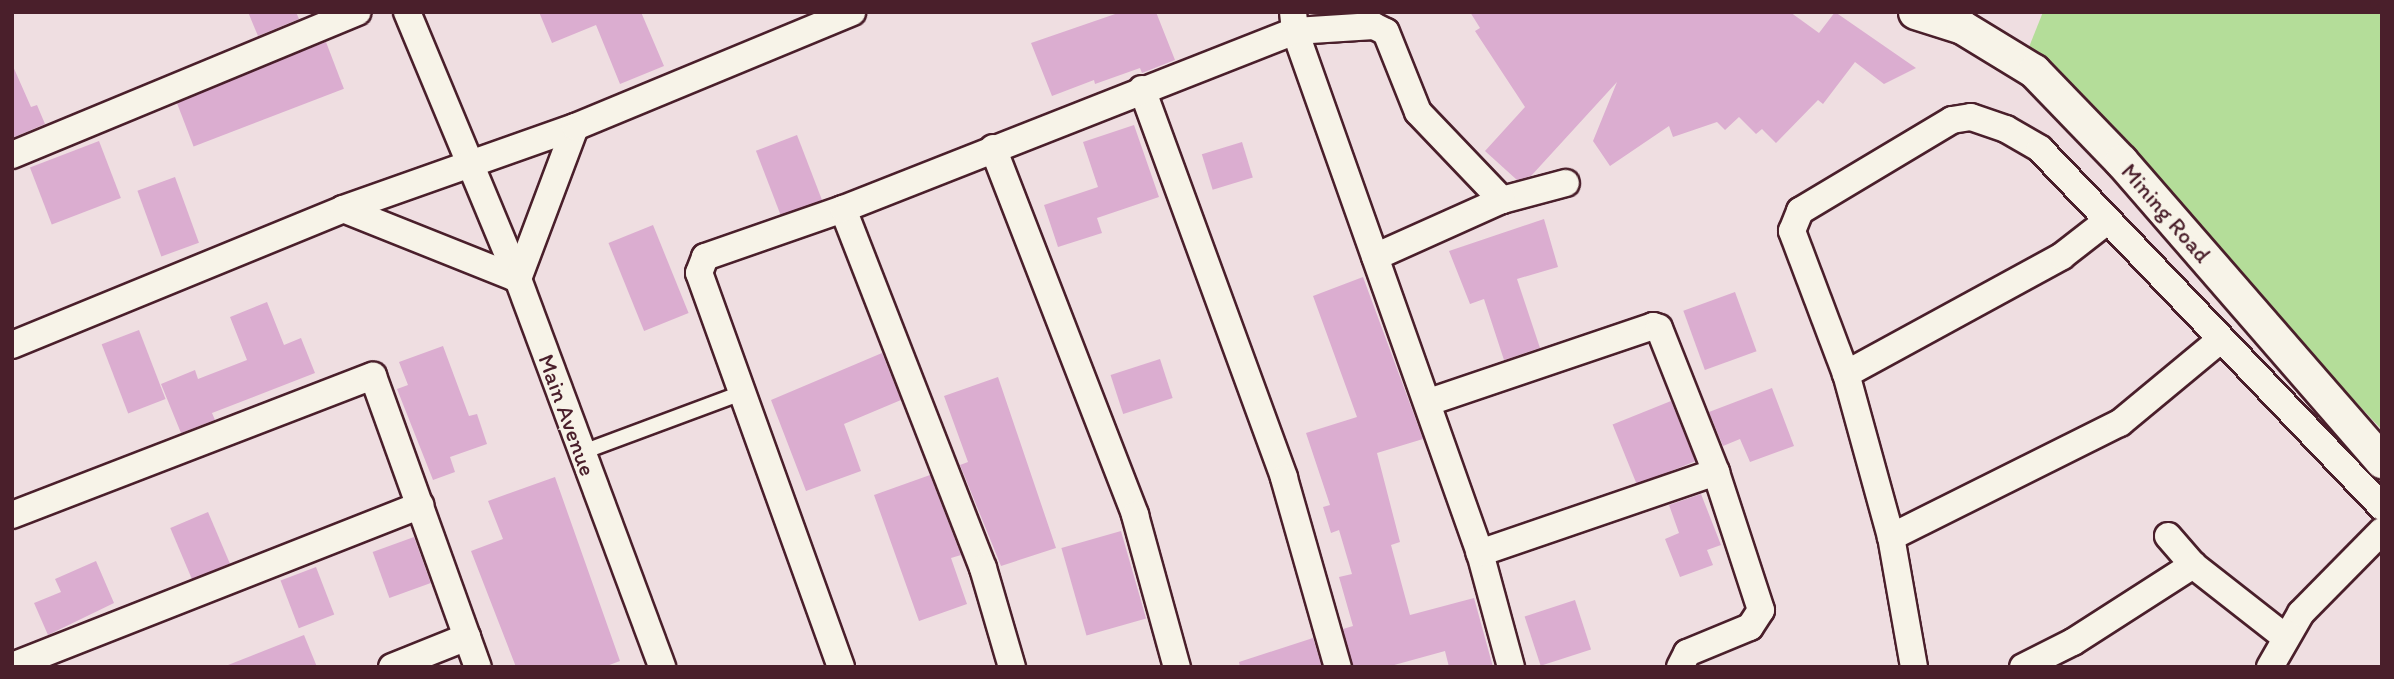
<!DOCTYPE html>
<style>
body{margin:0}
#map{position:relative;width:2394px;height:679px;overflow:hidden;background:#efdee1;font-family:Itim,sans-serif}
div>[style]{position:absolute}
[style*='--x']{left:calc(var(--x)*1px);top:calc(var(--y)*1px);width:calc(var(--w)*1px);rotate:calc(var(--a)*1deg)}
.green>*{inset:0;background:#b4dd99}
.building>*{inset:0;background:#dbadd0;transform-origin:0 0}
.roads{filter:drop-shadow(2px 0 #4a1f2b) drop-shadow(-2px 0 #4a1f2b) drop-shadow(0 2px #4a1f2b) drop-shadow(0 -2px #4a1f2b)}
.service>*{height:14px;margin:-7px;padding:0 7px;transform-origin:7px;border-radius:7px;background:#f7f3e8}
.minor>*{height:26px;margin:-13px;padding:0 13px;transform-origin:13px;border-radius:13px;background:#f7f3e8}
.tertiary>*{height:33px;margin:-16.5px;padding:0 16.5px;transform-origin:16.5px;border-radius:16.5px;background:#f7f3e8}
span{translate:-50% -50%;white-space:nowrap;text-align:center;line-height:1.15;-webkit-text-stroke:6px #f7f3e8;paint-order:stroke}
.street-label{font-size:23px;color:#4a1f2b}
.frame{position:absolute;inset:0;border:14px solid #4a1f2b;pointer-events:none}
</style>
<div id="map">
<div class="green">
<div style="clip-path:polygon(2043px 12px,2382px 12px,2382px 430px,2027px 52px)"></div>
</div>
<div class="building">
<div style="clip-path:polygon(248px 12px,296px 12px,299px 19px,258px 36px)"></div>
<div style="clip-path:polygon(539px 12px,641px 12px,664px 66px,620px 84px,596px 25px,552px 43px)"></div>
<div style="clip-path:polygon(1121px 12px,1156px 12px,1175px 60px,1142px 73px,1140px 68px,1095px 84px,1094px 80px,1052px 96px,1031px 43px)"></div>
<div style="clip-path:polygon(1470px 12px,1790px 12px,1819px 33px,1835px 12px,1916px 68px,1884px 84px,1855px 62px,1823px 104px,1818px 100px,1776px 143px,1762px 129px,1756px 134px,1739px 117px,1725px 130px,1717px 122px,1673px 137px,1669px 126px,1610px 166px,1593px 141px,1617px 82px,1531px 176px,1517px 180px,1485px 151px,1525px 107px,1475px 31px,1480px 28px)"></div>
<div style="left:326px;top:42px;width:50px;height:161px;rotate:69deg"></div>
<div style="clip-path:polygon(12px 64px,31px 107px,37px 105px,45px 124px,12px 138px)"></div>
<div style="clip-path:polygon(1134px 125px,1159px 197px,1097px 218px,1102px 233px,1058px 247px,1044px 205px,1098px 187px,1083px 142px)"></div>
<div style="left:797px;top:135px;width:70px;height:44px;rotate:69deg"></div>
<div style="left:99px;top:141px;width:61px;height:74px;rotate:69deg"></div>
<div style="left:1242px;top:142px;width:37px;height:42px;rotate:73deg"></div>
<div style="left:175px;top:177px;width:70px;height:40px;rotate:70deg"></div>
<div style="clip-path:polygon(1544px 219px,1558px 267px,1517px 279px,1540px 348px,1504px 360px,1484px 299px,1470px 304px,1449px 251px)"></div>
<div style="left:653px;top:225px;width:95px;height:48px;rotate:68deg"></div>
<div style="clip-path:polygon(1363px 277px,1423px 439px,1377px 453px,1400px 542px,1391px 545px,1410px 615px,1474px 598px,1493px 667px,1449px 667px,1445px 651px,1387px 667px,1353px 667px,1343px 629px,1353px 626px,1339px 577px,1352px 574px,1339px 530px,1331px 533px,1323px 507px,1330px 505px,1306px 433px,1357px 417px,1313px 296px)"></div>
<div style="left:1735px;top:292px;width:63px;height:55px;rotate:70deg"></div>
<div style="clip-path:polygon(267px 302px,284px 345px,301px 338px,315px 373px,212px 413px,215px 420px,181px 433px,161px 384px,195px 370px,198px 379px,247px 360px,230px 317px)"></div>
<div style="left:139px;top:330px;width:74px;height:40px;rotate:69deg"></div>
<div style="clip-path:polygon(443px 346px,469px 416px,477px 414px,487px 444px,450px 457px,455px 472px,433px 480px,397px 389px,408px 385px,399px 362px)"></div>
<div style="clip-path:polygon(882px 353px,901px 400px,844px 424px,861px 471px,806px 491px,771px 400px)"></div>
<div style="left:1160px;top:359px;width:41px;height:52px;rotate:72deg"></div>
<div style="clip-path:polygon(998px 377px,1056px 548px,1001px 566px,960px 465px,968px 462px,944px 396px)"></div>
<div style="clip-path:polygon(1772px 388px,1794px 446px,1750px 462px,1740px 439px,1723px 446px,1709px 412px)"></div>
<div style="left:1671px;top:401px;width:65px;height:63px;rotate:68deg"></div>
<div style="clip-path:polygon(930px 475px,961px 555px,951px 558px,967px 604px,919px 621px,874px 495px)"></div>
<div style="clip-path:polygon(555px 477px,620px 661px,604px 667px,516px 667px,471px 551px,503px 539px,488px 501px)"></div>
<div style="clip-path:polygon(1701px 494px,1721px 545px,1707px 550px,1713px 565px,1680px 577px,1665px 539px,1679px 533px,1669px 505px)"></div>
<div style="left:208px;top:512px;width:56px;height:41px;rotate:67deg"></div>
<div style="left:1121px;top:531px;width:91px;height:62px;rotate:74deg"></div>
<div style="left:414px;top:537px;width:49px;height:44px;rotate:70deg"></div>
<div style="clip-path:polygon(96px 561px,114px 603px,48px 635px,34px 603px,61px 592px,55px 579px)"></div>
<div style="left:316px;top:567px;width:51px;height:38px;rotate:69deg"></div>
<div style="left:1575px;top:600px;width:52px;height:53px;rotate:72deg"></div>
<div style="clip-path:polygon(304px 635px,317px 667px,228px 667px,228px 665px)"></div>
<div style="clip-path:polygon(1313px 638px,1322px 667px,1240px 667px,1239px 662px)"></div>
</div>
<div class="roads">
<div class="service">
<div style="--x:580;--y:453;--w:172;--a:-20.4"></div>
</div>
<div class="minor">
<div style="--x:407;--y:12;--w:289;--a:67.4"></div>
<div style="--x:518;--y:279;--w:414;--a:69.6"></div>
<div style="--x:1293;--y:12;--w:19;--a:84"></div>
<div style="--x:1295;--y:31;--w:554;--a:70.49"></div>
<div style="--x:1480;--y:553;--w:118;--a:74.8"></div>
<div style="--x:1142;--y:89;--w:414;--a:69.9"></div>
<div style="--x:1284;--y:478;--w:197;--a:74.1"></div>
<div style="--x:993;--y:148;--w:394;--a:68.8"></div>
<div style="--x:1135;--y:515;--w:158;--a:74.6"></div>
<div style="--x:12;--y:155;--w:374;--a:-22.5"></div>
<div style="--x:1502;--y:200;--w:66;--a:-14.9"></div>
<div style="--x:343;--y:209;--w:188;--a:21.8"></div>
<div style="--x:518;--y:279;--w:162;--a:-69.4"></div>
<div style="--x:843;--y:209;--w:385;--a:68.7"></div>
<div style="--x:983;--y:568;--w:103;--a:73.7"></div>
<div style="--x:12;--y:345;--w:358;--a:-22.3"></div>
<div style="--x:343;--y:209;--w:246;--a:-19.5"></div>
<div style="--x:575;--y:127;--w:300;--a:-22.5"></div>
<div style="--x:1846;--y:374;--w:246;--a:-28.6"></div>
<div style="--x:2062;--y:256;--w:57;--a:-37.9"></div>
<div style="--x:1429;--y:402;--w:237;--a:-18.7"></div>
<div style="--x:1653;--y:326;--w:6;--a:18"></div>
<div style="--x:1659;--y:328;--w:155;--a:68.4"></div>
<div style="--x:1716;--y:472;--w:250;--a:161.1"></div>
<div style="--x:12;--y:515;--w:387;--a:-21.1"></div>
<div style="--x:373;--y:376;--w:309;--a:70.2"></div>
<div style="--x:2168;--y:536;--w:38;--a:49"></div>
<div style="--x:2193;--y:565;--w:118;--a:38.1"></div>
<div style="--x:1891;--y:537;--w:256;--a:-26.5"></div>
<div style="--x:2120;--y:423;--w:130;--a:-39.7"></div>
<div style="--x:12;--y:666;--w:439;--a:-21.5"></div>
<div style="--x:392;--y:667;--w:81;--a:-21.8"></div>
<div style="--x:841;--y:667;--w:419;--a:-109.8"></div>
<div style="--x:699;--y:273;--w:17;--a:-69"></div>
<div style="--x:705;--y:257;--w:146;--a:-19.2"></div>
<div style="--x:843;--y:209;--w:486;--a:-21.5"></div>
<div style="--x:1295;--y:31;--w:79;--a:-3.6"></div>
<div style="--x:1374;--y:26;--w:13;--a:27"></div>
<div style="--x:1386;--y:32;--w:86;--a:68.2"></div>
<div style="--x:1418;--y:112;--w:122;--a:46.3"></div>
<div style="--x:1502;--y:200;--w:139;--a:155.8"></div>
<div style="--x:1680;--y:667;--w:16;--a:-63"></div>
<div style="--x:1687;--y:653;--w:68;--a:-22.4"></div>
<div style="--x:1750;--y:627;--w:20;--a:-57"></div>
<div style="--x:1761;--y:610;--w:145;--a:-108.1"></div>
<div style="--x:1914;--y:667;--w:132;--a:-100"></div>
<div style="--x:1891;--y:537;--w:169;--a:-105.4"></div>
<div style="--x:1846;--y:374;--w:153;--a:-110.7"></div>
<div style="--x:1792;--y:231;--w:22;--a:-68"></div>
<div style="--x:1800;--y:211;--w:177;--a:-30.9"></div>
<div style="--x:1952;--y:120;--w:19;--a:-9"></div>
<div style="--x:1971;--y:117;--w:37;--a:19"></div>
<div style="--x:2006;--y:129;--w:39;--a:30"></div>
<div style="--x:2040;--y:149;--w:495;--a:46.3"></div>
<div style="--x:2023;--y:667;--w:56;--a:-26.6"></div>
<div style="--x:2073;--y:642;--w:143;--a:-32.7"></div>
<div style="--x:2270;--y:667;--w:62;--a:-60.1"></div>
<div style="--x:2301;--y:613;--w:115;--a:-45.4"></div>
</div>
<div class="tertiary">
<div style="--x:1915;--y:12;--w:49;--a:17.7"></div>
<div style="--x:1962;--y:27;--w:84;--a:31.4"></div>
<div style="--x:2034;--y:71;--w:125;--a:46"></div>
<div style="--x:2121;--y:161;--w:398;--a:49"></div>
</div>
</div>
<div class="street-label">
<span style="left:2166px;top:213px;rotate:49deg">Mining Road</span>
<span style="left:567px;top:415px;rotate:70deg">Main Avenue</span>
</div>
<div class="frame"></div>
</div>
